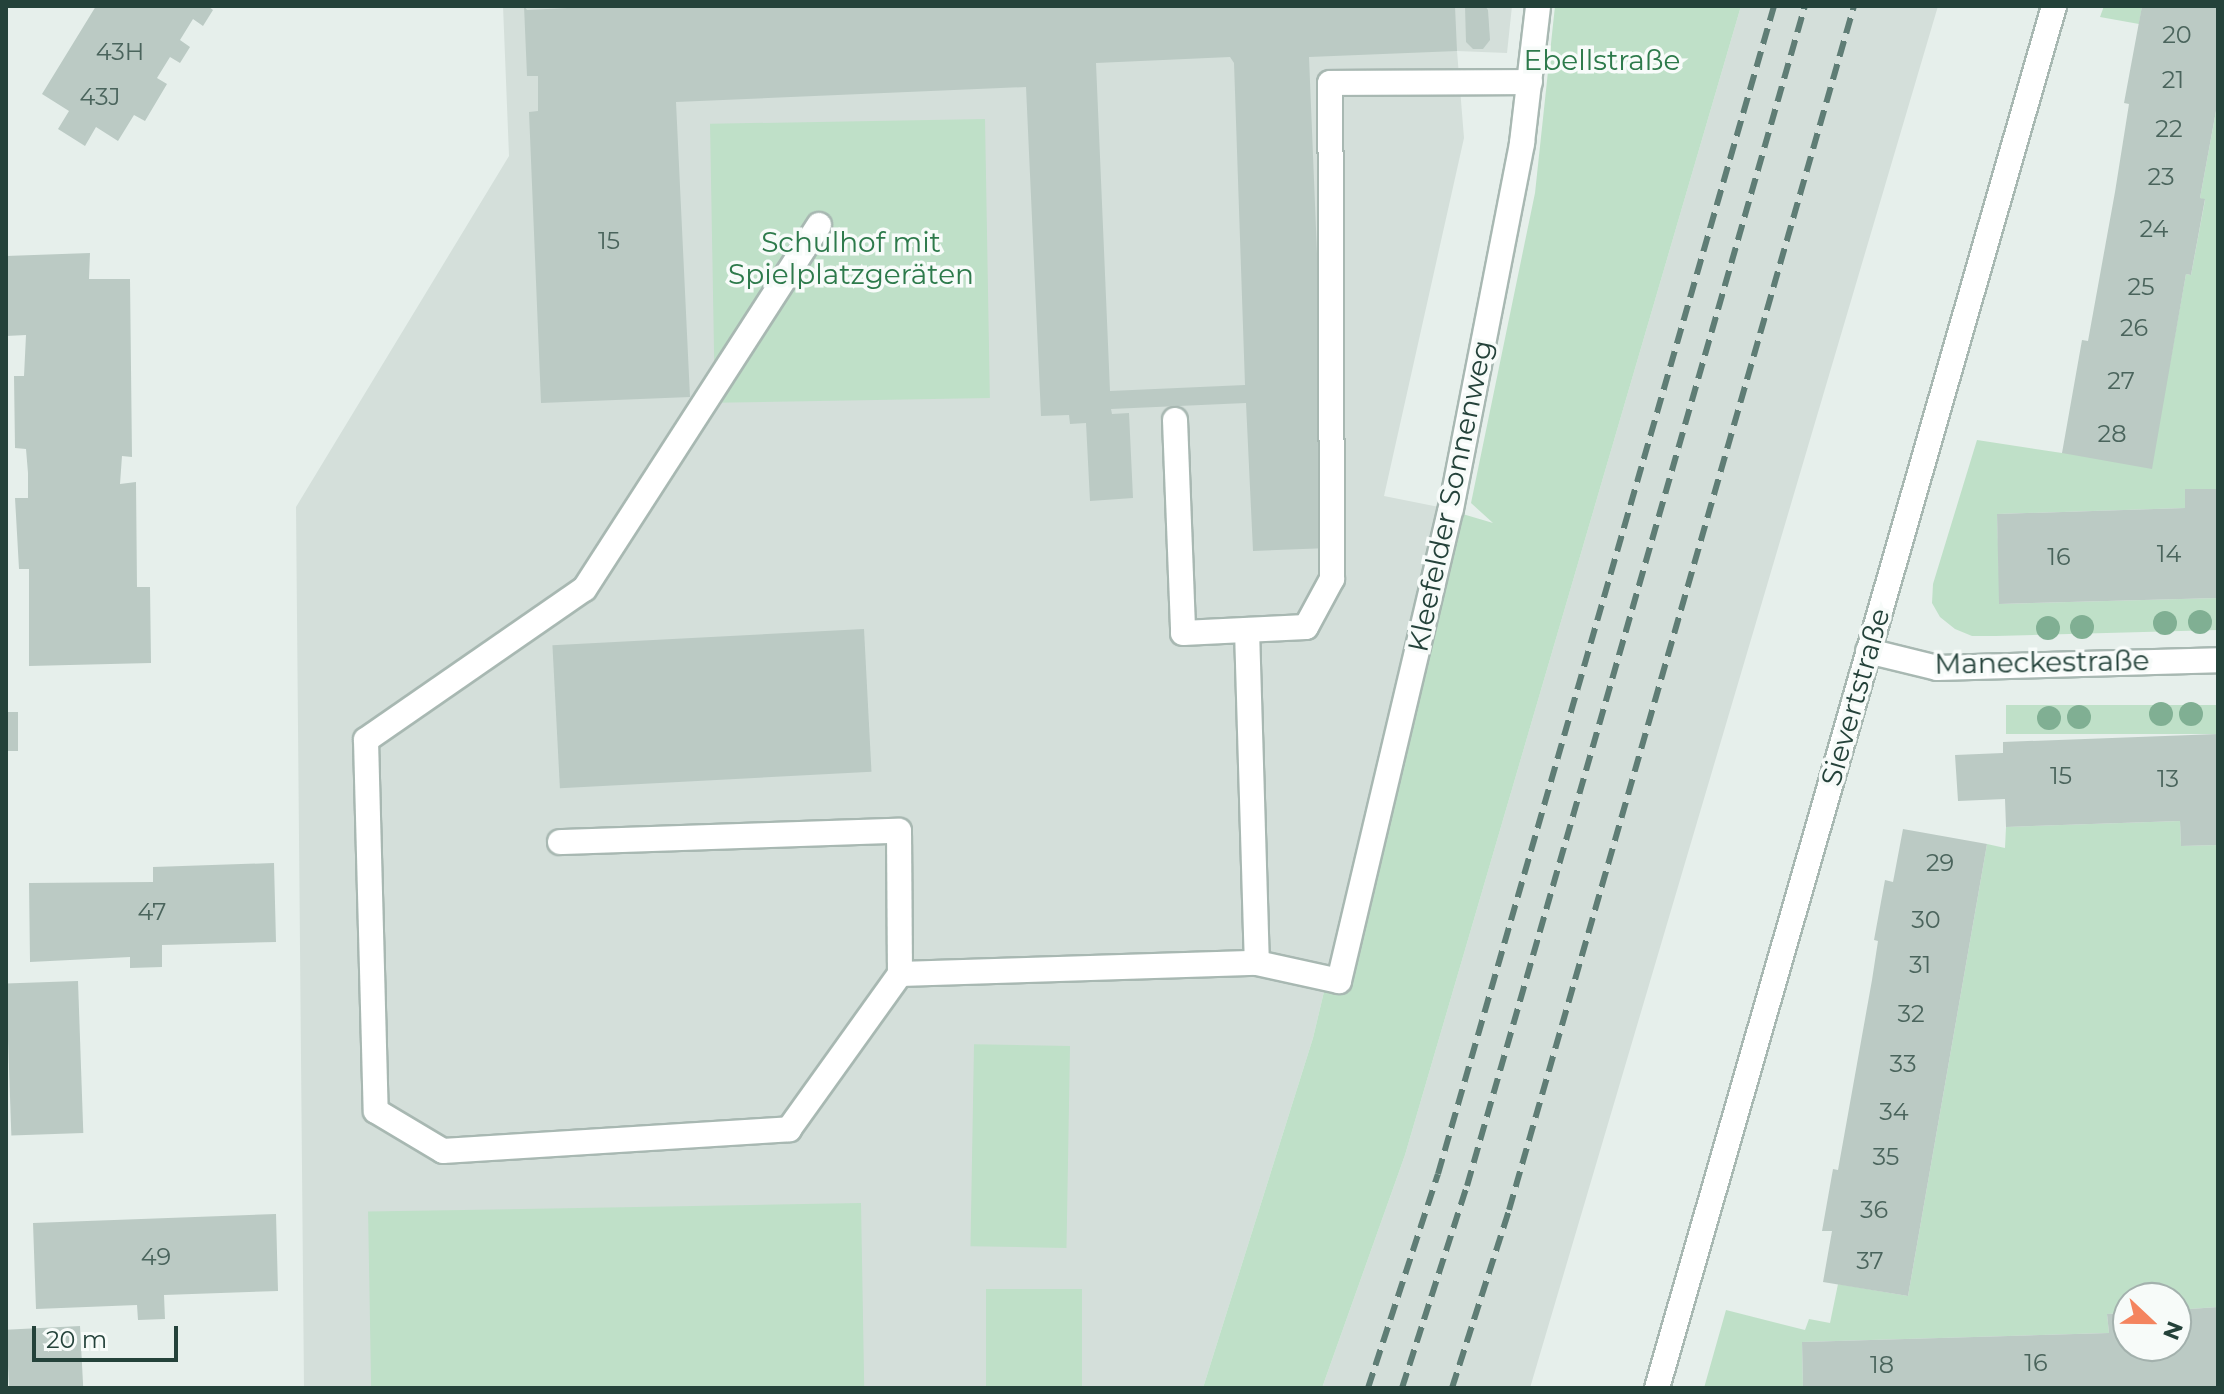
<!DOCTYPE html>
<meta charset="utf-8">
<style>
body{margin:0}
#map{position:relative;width:2224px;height:1394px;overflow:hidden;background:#e6efeb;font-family:Montserrat,sans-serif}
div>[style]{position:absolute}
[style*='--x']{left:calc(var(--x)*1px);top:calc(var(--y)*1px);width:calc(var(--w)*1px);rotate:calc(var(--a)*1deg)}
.built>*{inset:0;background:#d4dfda}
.green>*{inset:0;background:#bfe0c8;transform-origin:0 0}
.building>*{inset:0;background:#bbcac4;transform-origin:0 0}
.roads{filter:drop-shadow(2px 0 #a8b8b2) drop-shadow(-2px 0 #a8b8b2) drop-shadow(0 2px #a8b8b2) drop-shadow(0 -2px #a8b8b2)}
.minor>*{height:24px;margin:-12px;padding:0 12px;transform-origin:12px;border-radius:12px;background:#fff}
.rail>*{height:6px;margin-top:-3px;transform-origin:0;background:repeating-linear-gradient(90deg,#5f7d75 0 16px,transparent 0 24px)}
.trees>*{width:24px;height:24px;margin:-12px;border-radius:50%;background:#80af93}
span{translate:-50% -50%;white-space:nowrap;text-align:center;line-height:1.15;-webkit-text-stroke:7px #f7fbf9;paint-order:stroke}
.number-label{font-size:24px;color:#4a645c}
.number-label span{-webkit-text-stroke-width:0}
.park-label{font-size:28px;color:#2d7a4b}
.street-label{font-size:28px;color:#24423a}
.frame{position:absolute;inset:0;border:8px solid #24423a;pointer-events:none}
.north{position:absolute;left:2112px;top:1282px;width:80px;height:80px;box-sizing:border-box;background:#f7fbf9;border:2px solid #a3b1ad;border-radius:50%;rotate:112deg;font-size:22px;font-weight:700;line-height:32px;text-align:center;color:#24423a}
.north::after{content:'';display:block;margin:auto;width:28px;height:36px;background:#f4845f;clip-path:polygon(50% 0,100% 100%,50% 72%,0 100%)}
.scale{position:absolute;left:32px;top:1326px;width:146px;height:36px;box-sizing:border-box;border:4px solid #24423a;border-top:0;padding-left:10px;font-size:24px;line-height:28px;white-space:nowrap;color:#24423a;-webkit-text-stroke:6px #f7fbf9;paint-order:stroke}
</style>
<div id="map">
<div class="built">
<div style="clip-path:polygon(503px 6px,1512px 6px,1507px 53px,1457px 51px,1464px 138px,1384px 496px,1439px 507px,1313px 1038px,1203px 1388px,304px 1388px,296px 507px,509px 156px)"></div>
<div style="clip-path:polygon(1741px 6px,1938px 6px,1530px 1388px,1322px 1388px,1405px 1155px)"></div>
</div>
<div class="green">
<div style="clip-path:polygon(1555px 6px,1741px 6px,1405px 1155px,1322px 1388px,1203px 1388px,1313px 1038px,1439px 507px,1493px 523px,1471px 503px,1535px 193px)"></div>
<div style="clip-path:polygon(2104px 6px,2142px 6px,2139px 24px,2100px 17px)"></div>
<div style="clip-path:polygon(2218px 100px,2218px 489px,2185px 489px,2185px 508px,1997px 514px,2000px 604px,2218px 598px,2218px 630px,1996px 636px,1972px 636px,1955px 629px,1940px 617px,1932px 603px,1933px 584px,1977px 440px,2062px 453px,2170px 363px,2186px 274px,2191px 275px,2205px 200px,2200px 198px)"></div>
<div style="left:985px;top:119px;width:279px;height:275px;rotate:89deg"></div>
<div style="left:2218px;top:705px;width:29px;height:212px;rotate:90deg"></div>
<div style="clip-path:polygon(2180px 821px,2181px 846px,2218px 845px,2218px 1307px,2176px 1310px,2176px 1298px,2128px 1298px,2128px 1313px,2107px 1314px,2109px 1333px,1802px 1342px,1803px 1388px,1704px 1388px,1726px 1310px,1805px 1330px,1809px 1319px,1830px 1323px,1838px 1284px,1908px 1296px,1987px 844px,2005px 848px,2006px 827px)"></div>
<div style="left:1070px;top:1046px;width:202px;height:96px;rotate:91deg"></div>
<div style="left:861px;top:1203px;width:185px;height:493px;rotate:89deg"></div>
<div style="left:1082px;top:1289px;width:99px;height:96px;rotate:90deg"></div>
</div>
<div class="building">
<div style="clip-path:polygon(96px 6px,208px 6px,213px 10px,203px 26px,193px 19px,180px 40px,190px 47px,180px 63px,170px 57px,157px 78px,167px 84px,145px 121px,134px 115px,118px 141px,96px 127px,85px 146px,58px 129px,69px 111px,42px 94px)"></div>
<div style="clip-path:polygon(evenodd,524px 6px,527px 10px,609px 6px,1455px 6px,1457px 51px,1309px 57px,1329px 548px,1253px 551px,1246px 403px,1111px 409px,1112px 414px,1129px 413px,1133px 498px,1090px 501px,1086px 423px,1070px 424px,1069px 415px,1041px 416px,1026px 87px,676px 102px,690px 397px,541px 403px,529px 112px,538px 111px,538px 76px,527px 76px,524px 6px,1230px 57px,1234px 63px,1245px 385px,1110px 391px,1096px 63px,1230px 57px)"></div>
<div style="clip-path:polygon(1465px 6px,1485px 6px,1488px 10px,1490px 40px,1483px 49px,1473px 49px,1466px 42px)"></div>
<div style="clip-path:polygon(2142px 6px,2218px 6px,2218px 100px,2200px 198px,2205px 199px,2191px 275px,2186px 274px,2152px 469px,2062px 453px,2082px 340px,2088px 341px,2115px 192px,2129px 104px,2124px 103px)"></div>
<div style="clip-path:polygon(90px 253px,89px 279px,130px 279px,132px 457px,122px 456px,120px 484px,136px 482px,137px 587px,150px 587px,151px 663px,29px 666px,29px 569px,19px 569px,15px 498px,28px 498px,28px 473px,26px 449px,15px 448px,14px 376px,24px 376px,26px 335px,6px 336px,6px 256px)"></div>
<div style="clip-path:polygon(2185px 489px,2218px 489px,2218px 598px,1999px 604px,1997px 514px,2185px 508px)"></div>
<div style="left:864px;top:629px;width:143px;height:312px;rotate:87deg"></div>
<div style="left:6px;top:712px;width:12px;height:39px"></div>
<div style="clip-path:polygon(2218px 734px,2218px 845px,2181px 846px,2180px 821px,2006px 827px,2005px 799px,1958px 801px,1955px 755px,2003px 753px,2003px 742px)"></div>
<div style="clip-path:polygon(1903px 829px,1987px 844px,1908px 1296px,1823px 1282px,1832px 1231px,1822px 1231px,1833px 1169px,1838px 1170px,1872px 980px,1878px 941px,1874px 940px,1885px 880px,1893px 882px)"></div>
<div style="clip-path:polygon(274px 863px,276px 942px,162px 945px,162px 967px,130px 968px,130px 957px,30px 962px,29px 883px,153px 882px,153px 867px)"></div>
<div style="left:78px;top:981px;width:152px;height:72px;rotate:88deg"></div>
<div style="clip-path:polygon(276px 1214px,278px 1291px,164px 1295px,165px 1319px,138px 1320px,137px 1305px,36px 1309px,33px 1223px)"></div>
<div style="clip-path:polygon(2218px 1307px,2218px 1388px,1803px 1388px,1802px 1342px,2109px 1333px,2107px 1314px,2128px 1313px,2128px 1346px,2176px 1346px,2176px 1310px)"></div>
<div style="left:80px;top:1326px;width:62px;height:74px;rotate:87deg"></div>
</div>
<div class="roads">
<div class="minor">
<div style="--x:819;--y:225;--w:433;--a:122.8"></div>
<div style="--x:584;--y:589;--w:265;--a:145.3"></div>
<div style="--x:366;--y:740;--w:371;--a:88.5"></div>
<div style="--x:376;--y:1111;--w:78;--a:30.8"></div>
<div style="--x:443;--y:1151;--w:347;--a:-3.6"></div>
<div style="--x:789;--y:1129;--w:191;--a:-54.4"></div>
<div style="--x:1175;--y:420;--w:213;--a:87.8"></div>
<div style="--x:1183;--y:633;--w:123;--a:-2.8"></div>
<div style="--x:1306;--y:627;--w:55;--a:-61.6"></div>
<div style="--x:1332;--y:579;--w:496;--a:-90.2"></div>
<div style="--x:1330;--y:83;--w:200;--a:-0.3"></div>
<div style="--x:1247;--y:630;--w:333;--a:88.3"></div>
<div style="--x:1868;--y:651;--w:71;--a:13.8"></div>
<div style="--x:1937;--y:668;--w:281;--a:-1.6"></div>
<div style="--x:560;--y:842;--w:339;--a:-1.9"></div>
<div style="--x:899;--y:831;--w:143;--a:89.6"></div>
<div style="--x:900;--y:974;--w:357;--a:-1.8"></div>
<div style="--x:1257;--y:963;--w:84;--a:12.4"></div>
<div style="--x:1339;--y:981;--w:485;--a:-76.7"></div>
<div style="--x:1451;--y:509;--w:373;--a:-79"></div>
<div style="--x:1522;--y:143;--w:138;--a:-83.3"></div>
<div style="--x:1657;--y:1388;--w:1438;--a:-73.97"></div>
</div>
</div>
<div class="rail">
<div style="--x:1368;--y:1388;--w:225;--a:-71.9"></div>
<div style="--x:1438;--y:1174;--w:1215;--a:-73.95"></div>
<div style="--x:1402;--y:1388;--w:212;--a:-72.2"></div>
<div style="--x:1467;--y:1186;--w:1227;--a:-74.02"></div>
<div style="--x:1452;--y:1388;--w:187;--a:-72.2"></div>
<div style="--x:1509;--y:1210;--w:1252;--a:-74.01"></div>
</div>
<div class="trees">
<div style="left:2200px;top:622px"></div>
<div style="left:2165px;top:623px"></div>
<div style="left:2082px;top:627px"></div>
<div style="left:2048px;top:628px"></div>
<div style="left:2161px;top:714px"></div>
<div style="left:2191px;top:714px"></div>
<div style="left:2079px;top:717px"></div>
<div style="left:2049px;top:718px"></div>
</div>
<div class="number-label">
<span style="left:2177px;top:35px">20</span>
<span style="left:120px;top:52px">43H</span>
<span style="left:2173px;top:80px">21</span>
<span style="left:100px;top:97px">43J</span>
<span style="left:2169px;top:129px">22</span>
<span style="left:2161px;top:177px">23</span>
<span style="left:2154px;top:229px">24</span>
<span style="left:609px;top:241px">15</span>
<span style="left:2141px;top:287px">25</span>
<span style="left:2134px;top:328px">26</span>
<span style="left:2121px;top:381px">27</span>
<span style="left:2112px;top:434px">28</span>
<span style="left:2169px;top:554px">14</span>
<span style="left:2059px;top:557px">16</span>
<span style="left:2061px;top:776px">15</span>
<span style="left:2168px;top:779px">13</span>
<span style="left:1940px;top:863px">29</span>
<span style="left:152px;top:912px">47</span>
<span style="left:1926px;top:920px">30</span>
<span style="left:1920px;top:965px">31</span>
<span style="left:1911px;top:1014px">32</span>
<span style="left:1903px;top:1064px">33</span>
<span style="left:1894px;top:1112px">34</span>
<span style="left:1886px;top:1157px">35</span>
<span style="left:1874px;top:1210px">36</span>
<span style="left:156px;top:1257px">49</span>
<span style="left:1870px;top:1261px">37</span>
<span style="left:2036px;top:1363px">16</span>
<span style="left:1882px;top:1365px">18</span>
</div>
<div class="park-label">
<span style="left:1602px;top:60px">Ebellstraße</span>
<span style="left:851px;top:258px">Schulhof mit<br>Spielplatzgeräten</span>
</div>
<div class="street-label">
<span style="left:1450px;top:496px;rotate:-78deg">Kleefelder Sonnenweg</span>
<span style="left:2042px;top:662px;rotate:-1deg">Maneckestraße</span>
<span style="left:1855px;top:697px;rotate:-74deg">Sievertstraße</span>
</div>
<div class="frame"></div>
<div class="north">N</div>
<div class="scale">20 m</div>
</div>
